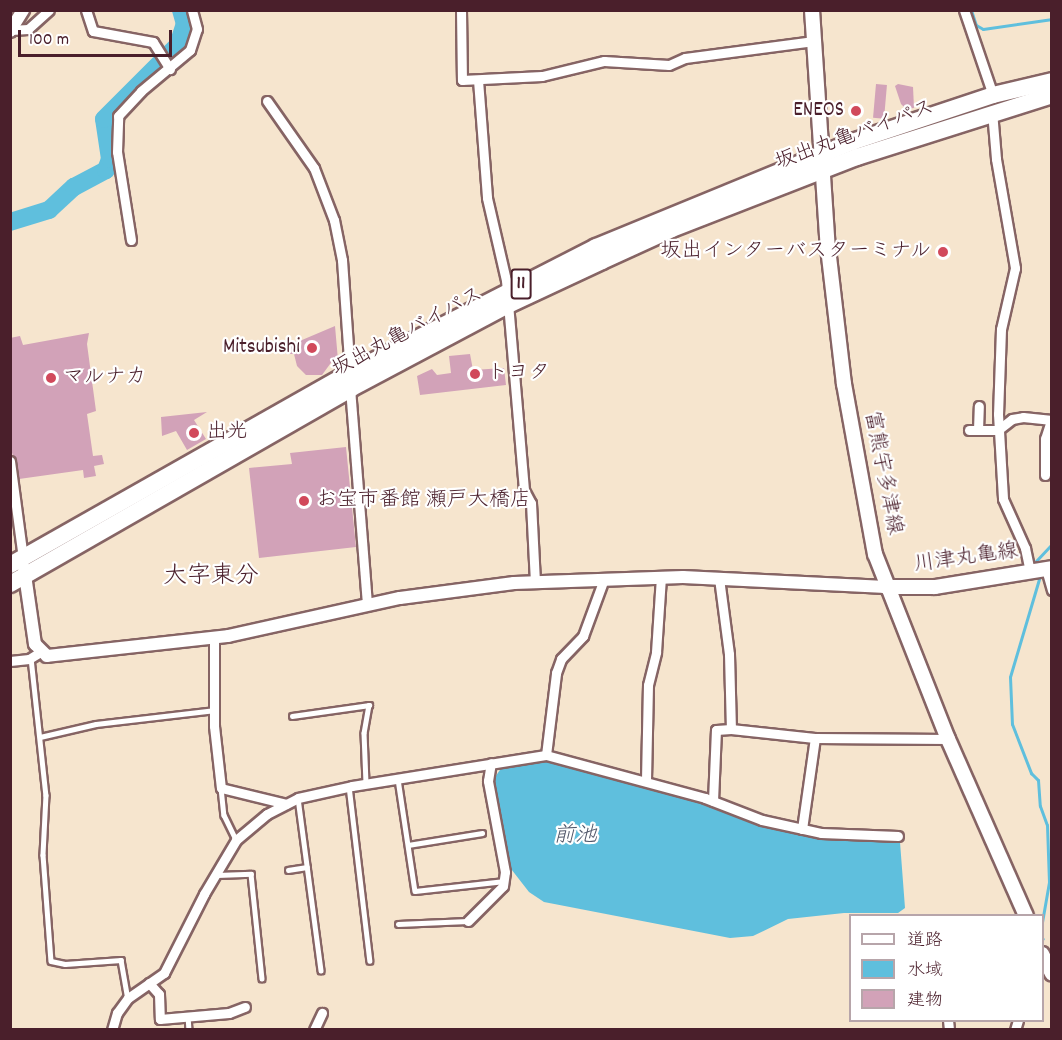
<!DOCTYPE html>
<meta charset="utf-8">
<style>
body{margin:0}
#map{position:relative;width:1062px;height:1040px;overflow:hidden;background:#f6e5ce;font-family:Dekko,"Klee One",sans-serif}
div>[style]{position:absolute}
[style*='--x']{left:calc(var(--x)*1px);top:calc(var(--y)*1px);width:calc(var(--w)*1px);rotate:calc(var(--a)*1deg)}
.water>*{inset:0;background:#5fbfdd}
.stream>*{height:3px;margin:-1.5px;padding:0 1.5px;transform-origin:1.5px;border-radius:1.5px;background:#5fbfdd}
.river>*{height:18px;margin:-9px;padding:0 9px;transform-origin:9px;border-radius:9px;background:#5fbfdd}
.building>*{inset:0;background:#d2a2b8;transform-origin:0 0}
.roads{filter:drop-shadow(2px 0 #866464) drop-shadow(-2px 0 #866464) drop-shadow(0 2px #866464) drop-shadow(0 -2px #866464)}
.service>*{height:4.5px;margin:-2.25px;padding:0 2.25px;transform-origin:2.25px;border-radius:2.25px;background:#fff}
.minor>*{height:9px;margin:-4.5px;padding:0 4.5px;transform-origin:4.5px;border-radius:4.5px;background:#fff}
.tertiary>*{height:12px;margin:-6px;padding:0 6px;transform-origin:6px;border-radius:6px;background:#fff}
.secondary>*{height:14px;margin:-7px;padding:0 7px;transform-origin:7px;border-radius:7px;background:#fff}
.trunk>*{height:16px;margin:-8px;padding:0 8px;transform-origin:8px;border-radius:8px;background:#fff}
.dots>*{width:16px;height:16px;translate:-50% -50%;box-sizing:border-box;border:3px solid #fff;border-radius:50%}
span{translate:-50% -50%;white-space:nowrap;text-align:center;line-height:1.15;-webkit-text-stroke:4.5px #fff;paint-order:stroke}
.shield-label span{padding:2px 4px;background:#fff;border:2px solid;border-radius:4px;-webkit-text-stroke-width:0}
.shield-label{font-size:20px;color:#4a1f2b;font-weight:700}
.poi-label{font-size:21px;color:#4a1f2b}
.right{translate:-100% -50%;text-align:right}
.left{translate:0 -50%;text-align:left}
.street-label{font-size:21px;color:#4a1f2b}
.water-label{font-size:22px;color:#515769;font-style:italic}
.quarter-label{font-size:24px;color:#4a1f2b}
.frame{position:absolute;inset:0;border:12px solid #4a1f2b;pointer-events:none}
.legend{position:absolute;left:849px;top:914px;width:195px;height:108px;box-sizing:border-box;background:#fff;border:2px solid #b7a5aa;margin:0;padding:8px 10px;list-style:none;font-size:18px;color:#4a1f2b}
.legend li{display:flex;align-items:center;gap:12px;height:30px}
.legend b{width:30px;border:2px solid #b7a5aa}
.scale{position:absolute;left:18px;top:30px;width:154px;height:27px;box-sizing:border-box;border:3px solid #4a1f2b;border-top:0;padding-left:8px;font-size:18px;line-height:21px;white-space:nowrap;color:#4a1f2b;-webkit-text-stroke:4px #fff;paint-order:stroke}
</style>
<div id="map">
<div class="water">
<div style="clip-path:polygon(541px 759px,678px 795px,768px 828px,819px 839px,900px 842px,905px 908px,898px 913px,844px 913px,788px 919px,753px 936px,730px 938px,544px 902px,529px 892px,508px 865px,493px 780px,502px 767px)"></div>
</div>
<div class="stream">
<div style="--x:971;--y:10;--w:16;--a:72"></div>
<div style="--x:976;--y:25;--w:8;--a:30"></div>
<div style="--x:983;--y:29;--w:70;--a:-8.2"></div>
<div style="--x:1036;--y:561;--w:23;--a:-47"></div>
<div style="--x:1039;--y:579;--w:102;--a:106.5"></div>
<div style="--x:1010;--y:677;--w:47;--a:87.6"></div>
<div style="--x:1012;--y:724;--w:53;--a:68.8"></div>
<div style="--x:1031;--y:773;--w:10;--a:45"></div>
<div style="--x:1038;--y:780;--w:26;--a:86"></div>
<div style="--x:1040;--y:806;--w:20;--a:70"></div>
<div style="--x:1047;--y:825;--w:57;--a:88"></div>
<div style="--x:1049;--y:882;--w:41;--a:99.9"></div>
<div style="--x:1042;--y:938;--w:1;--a:45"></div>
</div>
<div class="river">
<div style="--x:10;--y:222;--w:41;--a:-17.1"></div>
<div style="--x:49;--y:210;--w:34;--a:-43"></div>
<div style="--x:74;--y:187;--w:36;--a:-28"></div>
<div style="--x:106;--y:170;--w:12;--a:-70"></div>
<div style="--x:110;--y:159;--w:40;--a:-98.5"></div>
<div style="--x:104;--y:119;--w:105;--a:-45"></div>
<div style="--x:178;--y:45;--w:22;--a:-72"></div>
<div style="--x:185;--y:24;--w:15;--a:-106"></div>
</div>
<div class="building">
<div style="left:876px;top:84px;width:11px;height:34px;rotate:5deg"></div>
<div style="clip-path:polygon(898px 84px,913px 87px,914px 108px,906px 109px,901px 104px,895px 86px)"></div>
<div style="clip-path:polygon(335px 326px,338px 360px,333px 360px,322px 375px,306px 375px,297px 366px,294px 354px,288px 354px,288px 342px,302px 340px)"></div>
<div style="clip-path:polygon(89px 333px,87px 344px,96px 411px,87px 414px,93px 456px,102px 455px,104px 464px,94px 466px,96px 476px,84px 478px,83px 470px,19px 479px,10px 445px,10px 338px,20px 336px,23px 345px)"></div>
<div style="clip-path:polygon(470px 354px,473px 370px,504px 368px,506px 385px,420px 395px,417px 376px,432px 369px,437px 375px,451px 373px,449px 356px)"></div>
<div style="clip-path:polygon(207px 412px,194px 420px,206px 439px,187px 450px,176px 431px,162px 436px,161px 417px)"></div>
<div style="clip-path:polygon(346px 447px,356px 547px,259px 558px,249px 468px,292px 464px,290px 453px)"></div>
</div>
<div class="roads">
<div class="service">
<div style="--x:31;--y:658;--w:138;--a:83.8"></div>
<div style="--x:46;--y:795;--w:60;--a:92.9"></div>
<div style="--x:43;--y:855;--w:106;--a:85.7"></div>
<div style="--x:51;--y:961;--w:14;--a:12"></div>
<div style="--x:65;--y:964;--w:56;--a:-4.1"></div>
<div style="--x:121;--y:960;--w:39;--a:80"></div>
<div style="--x:292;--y:716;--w:78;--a:-8.1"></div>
<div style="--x:369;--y:705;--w:28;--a:100"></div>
<div style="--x:364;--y:733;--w:50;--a:87.7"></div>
<div style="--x:40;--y:737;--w:57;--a:-13.1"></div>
<div style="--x:96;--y:724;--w:120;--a:-6.7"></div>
<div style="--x:398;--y:779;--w:113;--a:81.4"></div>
<div style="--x:415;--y:891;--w:90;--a:-6.4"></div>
<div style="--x:349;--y:786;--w:176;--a:83.2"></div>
<div style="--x:221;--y:788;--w:27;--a:84"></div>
<div style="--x:224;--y:815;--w:28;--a:64"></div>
<div style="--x:298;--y:798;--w:174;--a:82.4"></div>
<div style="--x:408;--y:845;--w:75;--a:-9.2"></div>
<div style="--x:288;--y:870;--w:19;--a:-9"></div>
<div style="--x:217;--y:875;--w:34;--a:-2"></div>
<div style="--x:251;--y:874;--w:105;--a:84"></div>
<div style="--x:398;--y:924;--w:70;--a:-2.5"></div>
<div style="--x:188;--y:1016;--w:14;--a:86"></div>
</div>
<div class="minor">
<div style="--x:86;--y:10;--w:22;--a:72"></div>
<div style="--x:93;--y:31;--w:61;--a:10.4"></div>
<div style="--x:153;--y:42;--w:32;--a:58"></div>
<div style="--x:461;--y:10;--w:70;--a:89.2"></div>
<div style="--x:462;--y:80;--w:80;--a:-2.9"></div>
<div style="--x:542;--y:76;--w:64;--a:-13.6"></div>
<div style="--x:604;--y:61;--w:65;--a:3.5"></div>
<div style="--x:669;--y:65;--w:17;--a:-24"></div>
<div style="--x:685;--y:58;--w:130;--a:-7.5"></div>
<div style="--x:964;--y:10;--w:90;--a:71.2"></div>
<div style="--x:11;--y:30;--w:17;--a:-3"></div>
<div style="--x:28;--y:29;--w:28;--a:-42"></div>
<div style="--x:478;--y:80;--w:118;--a:85.6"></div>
<div style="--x:487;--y:198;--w:84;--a:77"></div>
<div style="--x:506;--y:280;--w:211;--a:85.1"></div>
<div style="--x:524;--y:490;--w:15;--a:62"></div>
<div style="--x:531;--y:503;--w:79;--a:87.1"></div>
<div style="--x:267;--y:101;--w:82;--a:55"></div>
<div style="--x:314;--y:168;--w:56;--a:69"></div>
<div style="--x:334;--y:220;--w:41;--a:78.7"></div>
<div style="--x:342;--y:260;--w:114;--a:86"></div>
<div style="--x:992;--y:111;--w:48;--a:85.2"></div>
<div style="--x:996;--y:159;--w:111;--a:80.1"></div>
<div style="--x:1015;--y:268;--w:63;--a:102.9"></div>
<div style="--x:1001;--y:329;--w:85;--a:92"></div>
<div style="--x:998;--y:414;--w:85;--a:86.6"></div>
<div style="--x:1003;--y:499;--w:54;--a:65.8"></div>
<div style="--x:1025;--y:548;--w:24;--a:78"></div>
<div style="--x:131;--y:240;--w:89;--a:-99"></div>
<div style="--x:117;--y:152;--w:36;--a:-88"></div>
<div style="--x:118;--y:116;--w:34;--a:-47"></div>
<div style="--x:141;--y:91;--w:64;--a:-39.9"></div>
<div style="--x:190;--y:50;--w:22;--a:-72"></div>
<div style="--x:197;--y:29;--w:20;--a:-105"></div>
<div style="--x:350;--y:388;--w:217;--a:85.5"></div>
<div style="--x:969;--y:430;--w:29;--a:0"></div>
<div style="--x:998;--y:430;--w:18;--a:-38"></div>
<div style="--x:1012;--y:419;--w:11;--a:-10"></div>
<div style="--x:1023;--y:417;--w:29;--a:6"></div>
<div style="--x:978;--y:430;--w:24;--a:-88"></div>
<div style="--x:10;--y:461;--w:98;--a:82.4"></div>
<div style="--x:1045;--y:475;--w:36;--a:-90"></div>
<div style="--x:1045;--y:439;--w:20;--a:-72"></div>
<div style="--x:1046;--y:569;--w:22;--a:74"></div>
<div style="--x:719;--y:578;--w:77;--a:82.5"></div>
<div style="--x:729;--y:654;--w:75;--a:88.5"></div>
<div style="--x:731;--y:729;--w:84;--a:6.1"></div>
<div style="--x:815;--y:738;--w:133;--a:0.4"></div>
<div style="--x:214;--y:637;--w:89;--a:90"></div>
<div style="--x:214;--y:726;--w:62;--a:83.6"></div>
<div style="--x:221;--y:788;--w:67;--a:13.8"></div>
<div style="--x:10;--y:661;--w:19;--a:-6"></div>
<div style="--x:29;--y:659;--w:13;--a:-32"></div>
<div style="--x:546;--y:755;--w:165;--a:15.1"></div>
<div style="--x:705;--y:798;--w:61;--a:21.1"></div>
<div style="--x:762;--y:820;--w:60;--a:12.4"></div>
<div style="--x:821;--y:833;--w:77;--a:2.2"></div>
<div style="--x:646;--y:780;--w:95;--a:-88.8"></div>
<div style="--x:648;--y:685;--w:34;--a:-76"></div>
<div style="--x:656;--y:652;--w:75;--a:-86.2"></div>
<div style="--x:713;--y:801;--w:71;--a:-87.6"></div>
<div style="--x:716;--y:730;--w:15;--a:-4"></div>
<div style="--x:802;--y:829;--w:92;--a:-81.9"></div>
<div style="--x:468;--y:921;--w:49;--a:-45"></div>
<div style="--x:503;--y:886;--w:14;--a:-82"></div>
<div style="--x:505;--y:872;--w:93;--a:-100.6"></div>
<div style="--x:488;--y:781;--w:18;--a:-81"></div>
<div style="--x:149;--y:983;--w:15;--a:48"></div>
<div style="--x:159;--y:994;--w:25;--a:88"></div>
<div style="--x:160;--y:1019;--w:69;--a:-5"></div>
<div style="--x:229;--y:1013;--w:17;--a:-21"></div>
<div style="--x:948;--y:1020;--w:10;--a:84"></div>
<div style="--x:112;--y:1030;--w:18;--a:-74"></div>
<div style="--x:117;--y:1013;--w:19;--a:-54"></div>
<div style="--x:128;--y:998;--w:44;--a:-34.8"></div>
<div style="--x:164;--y:973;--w:89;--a:-63.1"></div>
<div style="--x:204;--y:894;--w:63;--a:-59.3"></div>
<div style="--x:236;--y:840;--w:40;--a:-40"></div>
<div style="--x:267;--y:814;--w:35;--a:-27"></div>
<div style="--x:298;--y:798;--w:55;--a:-12.5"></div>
<div style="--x:352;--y:786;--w:196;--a:-9.1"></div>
<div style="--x:546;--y:755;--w:83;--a:-83"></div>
<div style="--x:556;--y:673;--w:15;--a:-70"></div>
<div style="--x:561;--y:659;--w:32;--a:-46"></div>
<div style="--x:583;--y:636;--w:61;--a:-69.8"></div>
<div style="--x:314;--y:1030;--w:19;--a:-65"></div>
<div style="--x:1015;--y:1030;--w:10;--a:-73"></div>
</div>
<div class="tertiary">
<div style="--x:10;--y:31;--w:25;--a:-58"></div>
<div style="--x:24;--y:568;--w:77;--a:81.8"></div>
<div style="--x:35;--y:644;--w:17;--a:45"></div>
<div style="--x:47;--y:656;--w:182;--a:-6.3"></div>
<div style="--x:228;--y:636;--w:176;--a:-12.5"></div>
<div style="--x:400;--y:598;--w:115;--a:-7.5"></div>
<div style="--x:514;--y:583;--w:169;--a:-2"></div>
<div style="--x:683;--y:577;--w:203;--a:2.8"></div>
</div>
<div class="secondary">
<div style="--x:812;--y:10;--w:239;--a:86.2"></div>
<div style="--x:828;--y:248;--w:137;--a:83.3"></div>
<div style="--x:844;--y:384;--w:173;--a:79.7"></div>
<div style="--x:875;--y:554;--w:199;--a:68.5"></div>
<div style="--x:948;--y:739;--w:193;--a:66.2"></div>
<div style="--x:886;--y:587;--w:49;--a:0"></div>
<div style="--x:935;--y:587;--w:119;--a:-9.2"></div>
<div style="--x:1042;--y:954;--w:22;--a:63"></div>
</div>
<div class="trunk">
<div style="--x:10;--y:565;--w:390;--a:-29.5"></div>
<div style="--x:350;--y:373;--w:276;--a:-27.1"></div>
<div style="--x:596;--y:247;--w:277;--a:-22.3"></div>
<div style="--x:852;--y:142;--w:149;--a:-18.4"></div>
<div style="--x:993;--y:95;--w:61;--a:-13.3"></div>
<div style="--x:10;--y:584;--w:392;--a:-29.8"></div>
<div style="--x:350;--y:389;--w:179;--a:-28"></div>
<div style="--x:508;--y:305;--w:104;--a:-25.1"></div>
<div style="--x:602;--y:261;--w:77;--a:-24.6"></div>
<div style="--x:672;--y:229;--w:199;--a:-21.3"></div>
<div style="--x:857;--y:157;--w:205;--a:-17.6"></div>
</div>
</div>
<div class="dots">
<div style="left:856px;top:111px;background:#d1495b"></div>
<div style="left:943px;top:252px;background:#d1495b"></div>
<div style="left:312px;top:348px;background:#d1495b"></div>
<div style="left:475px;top:374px;background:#d1495b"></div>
<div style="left:51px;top:378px;background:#d1495b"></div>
<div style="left:194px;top:433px;background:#d1495b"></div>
<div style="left:304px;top:501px;background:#d1495b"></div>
</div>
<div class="shield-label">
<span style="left:521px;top:284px">11</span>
</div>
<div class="poi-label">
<span class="right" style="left:844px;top:111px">ENEOS</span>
<span class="right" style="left:931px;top:252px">坂出インターバスターミナル</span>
<span class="right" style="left:300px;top:348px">Mitsubishi</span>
<span class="left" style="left:487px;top:374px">トヨタ</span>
<span class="left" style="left:63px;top:378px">マルナカ</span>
<span class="left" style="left:206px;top:433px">出光</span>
<span class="left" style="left:316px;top:501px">お宝市番館 瀬戸大橋店</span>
</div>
<div class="street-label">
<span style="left:855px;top:136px;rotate:-20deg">坂出丸亀バイパス</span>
<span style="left:408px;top:333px;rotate:-28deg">坂出丸亀バイパス</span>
<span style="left:882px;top:473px;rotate:79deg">富熊宇多津線</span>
<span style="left:966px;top:559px;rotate:-8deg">川津丸亀線</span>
</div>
<div class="water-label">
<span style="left:575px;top:837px">前池</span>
</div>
<div class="quarter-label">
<span style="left:211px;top:578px">大字東分</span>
</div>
<div class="frame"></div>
<ul class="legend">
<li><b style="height:8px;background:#fff"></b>道路</li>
<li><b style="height:16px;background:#5fbfdd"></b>水域</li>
<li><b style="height:16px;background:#d2a2b8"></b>建物</li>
</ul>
<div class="scale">100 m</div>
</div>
